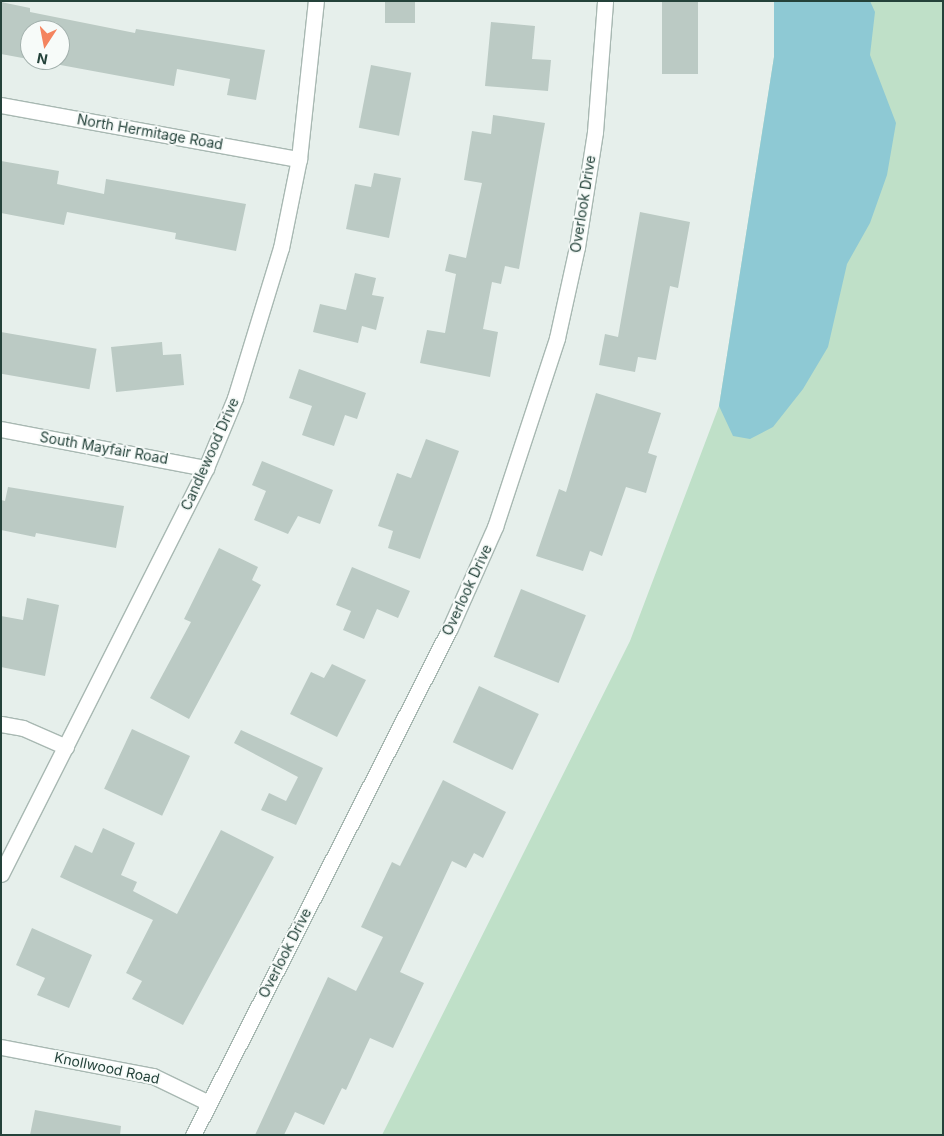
<!DOCTYPE html>
<style>
body{margin:0}
#map{position:relative;width:944px;height:1136px;overflow:hidden;background:#e6efeb;font-family:Inter,sans-serif}
div>[style]{position:absolute}
[style*='--x']{left:calc(var(--x)*1px);top:calc(var(--y)*1px);width:calc(var(--w)*1px);rotate:calc(var(--a)*1deg)}
.green>*{inset:0;background:#bfe0c8}
.water>*{inset:0;background:#8ec9d4}
.building>*{inset:0;background:#bbcac4;transform-origin:0 0}
.roads{filter:drop-shadow(1px 0 #a8b8b2) drop-shadow(-1px 0 #a8b8b2) drop-shadow(0 1px #a8b8b2) drop-shadow(0 -1px #a8b8b2)}
.minor>*{height:15px;margin:-7.5px;padding:0 7.5px;transform-origin:7.5px;border-radius:7.5px;background:#fff}
span{translate:-50% -50%;white-space:nowrap;text-align:center;line-height:1.15;-webkit-text-stroke:4px #f7fbf9;paint-order:stroke}
.street-label{font-size:14px;color:#24423a}
.frame{position:absolute;inset:0;border:2px solid #24423a;pointer-events:none}
.north{position:absolute;left:20px;top:20px;width:50px;height:50px;box-sizing:border-box;background:#f7fbf9;border:1px solid #a3b1ad;border-radius:50%;rotate:191deg;font-size:14px;font-weight:700;line-height:20px;text-align:center;color:#24423a}
.north::after{content:'';display:block;margin:auto;width:18px;height:22px;background:#f4845f;clip-path:polygon(50% 0,100% 100%,50% 72%,0 100%)}
</style>
<div id="map">
<div class="green">
<div style="clip-path:polygon(774px 1px,943px 1px,943px 1135px,382px 1135px,630px 641px,719px 406px,774px 57px)"></div>
</div>
<div class="water">
<div style="clip-path:polygon(774px 1px,870px 1px,875px 12px,870px 55px,896px 123px,887px 175px,870px 223px,847px 264px,828px 347px,803px 389px,773px 427px,750px 439px,733px 436px,719px 406px,774px 57px)"></div>
</div>
<div class="building">
<div style="left:385px;top:1px;width:30px;height:22px"></div>
<div style="left:662px;top:1px;width:36px;height:73px"></div>
<div style="clip-path:polygon(evenodd,1px 2px,30px 8px,30px 12px,135px 33px,136px 29px,265px 50px,256px 100px,227px 95px,230px 79px,177px 69px,174px 86px,1px 54px,1px 2px,30px 30px,60px 30px,60px 60px,30px 60px,30px 30px)"></div>
<div style="clip-path:polygon(491px 22px,535px 26px,532px 59px,551px 60px,548px 91px,485px 86px)"></div>
<div style="left:371px;top:65px;width:41px;height:64px;rotate:11deg"></div>
<div style="clip-path:polygon(493px 115px,545px 123px,519px 269px,505px 266px,501px 284px,492px 282px,483px 329px,498px 332px,490px 377px,420px 363px,427px 330px,445px 333px,456px 274px,445px 271px,449px 254px,466px 258px,482px 183px,464px 180px,472px 131px,491px 134px)"></div>
<div style="clip-path:polygon(1px 161px,59px 171px,57px 184px,104px 194px,106px 179px,246px 204px,236px 251px,175px 239px,176px 233px,67px 212px,64px 225px,1px 213px)"></div>
<div style="clip-path:polygon(374px 173px,401px 178px,389px 238px,346px 229px,355px 184px,371px 187px)"></div>
<div style="clip-path:polygon(640px 212px,690px 222px,678px 288px,670px 286px,656px 360px,638px 357px,635px 372px,599px 365px,605px 334px,618px 337px)"></div>
<div style="clip-path:polygon(355px 273px,376px 278px,372px 295px,384px 297px,376px 330px,362px 326px,358px 343px,313px 332px,320px 304px,346px 310px)"></div>
<div style="left:1px;top:332px;width:97px;height:41px;rotate:10deg"></div>
<div style="clip-path:polygon(162px 342px,163px 355px,181px 354px,184px 385px,116px 392px,111px 347px)"></div>
<div style="clip-path:polygon(299px 369px,366px 393px,357px 419px,345px 415px,334px 446px,302px 435px,312px 406px,289px 398px)"></div>
<div style="clip-path:polygon(596px 393px,661px 413px,648px 453px,657px 456px,646px 493px,626px 487px,602px 556px,590px 551px,583px 571px,536px 556px,559px 489px,566px 492px)"></div>
<div style="clip-path:polygon(426px 439px,459px 451px,420px 559px,388px 548px,393px 531px,378px 526px,397px 473px,411px 478px)"></div>
<div style="clip-path:polygon(262px 461px,333px 490px,320px 524px,298px 516px,288px 534px,254px 520px,266px 491px,252px 485px)"></div>
<div style="clip-path:polygon(8px 487px,124px 506px,116px 548px,36px 533px,35px 537px,1px 530px,1px 500px,5px 501px)"></div>
<div style="clip-path:polygon(219px 548px,258px 567px,252px 580px,261px 585px,189px 719px,150px 698px,191px 622px,184px 619px)"></div>
<div style="clip-path:polygon(352px 567px,410px 591px,398px 618px,377px 609px,364px 639px,343px 630px,351px 611px,336px 605px)"></div>
<div style="left:521px;top:589px;width:70px;height:73px;rotate:22deg"></div>
<div style="clip-path:polygon(27px 598px,59px 605px,45px 676px,1px 667px,1px 616px,23px 620px)"></div>
<div style="clip-path:polygon(332px 664px,366px 680px,337px 737px,290px 714px,311px 672px,324px 678px)"></div>
<div style="left:479px;top:686px;width:66px;height:62px;rotate:25deg"></div>
<div style="left:132px;top:729px;width:64px;height:66px;rotate:25deg"></div>
<div style="clip-path:polygon(241px 730px,323px 768px,296px 825px,261px 810px,269px 793px,286px 801px,298px 777px,234px 743px)"></div>
<div style="clip-path:polygon(443px 780px,506px 812px,483px 858px,474px 853px,466px 868px,452px 861px,400px 972px,424px 983px,393px 1048px,370px 1038px,346px 1090px,342px 1088px,324px 1125px,295px 1112px,284px 1135px,255px 1135px,328px 977px,356px 991px,383px 937px,361px 927px,392px 862px,400px 866px)"></div>
<div style="clip-path:polygon(103px 828px,135px 843px,121px 875px,137px 882px,133px 891px,177px 914px,221px 830px,274px 857px,183px 1025px,132px 999px,142px 981px,126px 973px,153px 920px,60px 877px,75px 845px,92px 853px)"></div>
<div style="clip-path:polygon(32px 928px,92px 955px,69px 1008px,37px 995px,45px 978px,16px 965px)"></div>
<div style="clip-path:polygon(35px 1110px,121px 1126px,120px 1135px,30px 1135px)"></div>
</div>
<div class="roads">
<div class="minor">
<div style="--x:1;--y:105;--w:303;--a:10.3"></div>
<div style="--x:1;--y:429;--w:209;--a:10.8"></div>
<div style="--x:1;--y:724;--w:22;--a:10"></div>
<div style="--x:23;--y:728;--w:47;--a:23.8"></div>
<div style="--x:1;--y:874;--w:455;--a:-63.2"></div>
<div style="--x:206;--y:468;--w:76;--a:-67.5"></div>
<div style="--x:235;--y:398;--w:157;--a:-73"></div>
<div style="--x:281;--y:248;--w:91;--a:-78.6"></div>
<div style="--x:299;--y:159;--w:159;--a:-83.9"></div>
<div style="--x:1;--y:1047;--w:155;--a:10.8"></div>
<div style="--x:153;--y:1076;--w:62;--a:25.7"></div>
<div style="--x:193;--y:1135;--w:568;--a:-63.12"></div>
<div style="--x:450;--y:628;--w:111;--a:-66"></div>
<div style="--x:495;--y:527;--w:199;--a:-71.8"></div>
<div style="--x:557;--y:338;--w:93;--a:-77.6"></div>
<div style="--x:577;--y:247;--w:116;--a:-81.1"></div>
<div style="--x:595;--y:132;--w:131;--a:-85.6"></div>
</div>
</div>
<div class="street-label">
<span style="left:150px;top:132px;rotate:10deg">North Hermitage Road</span>
<span style="left:583px;top:204px;rotate:-81deg">Overlook Drive</span>
<span style="left:104px;top:448px;rotate:10deg">South Mayfair Road</span>
<span style="left:210px;top:454px;rotate:-66deg">Candlewood Drive</span>
<span style="left:467px;top:590px;rotate:-65deg">Overlook Drive</span>
<span style="left:285px;top:953px;rotate:-63deg">Overlook Drive</span>
<span style="left:107px;top:1068px;rotate:12deg">Knollwood Road</span>
</div>
<div class="frame"></div>
<div class="north">N</div>
</div>
